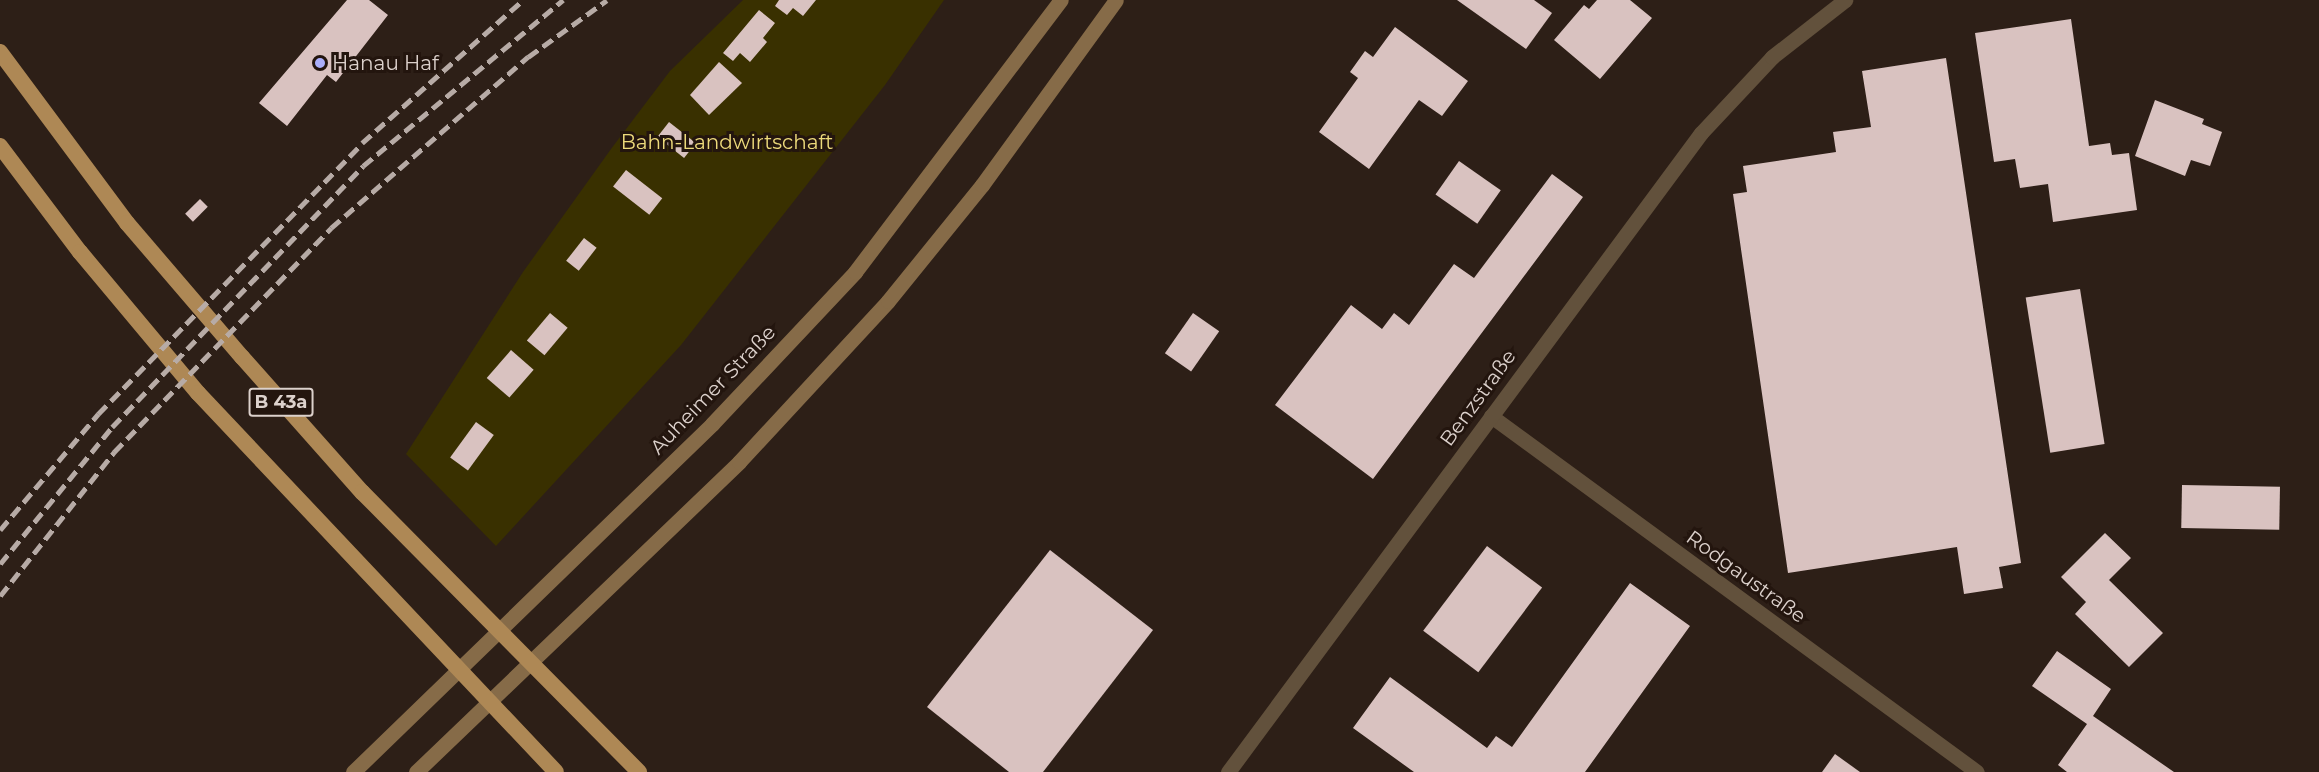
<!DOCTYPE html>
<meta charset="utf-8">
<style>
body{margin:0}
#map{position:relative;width:2319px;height:772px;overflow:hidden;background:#2d1f17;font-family:Montserrat,sans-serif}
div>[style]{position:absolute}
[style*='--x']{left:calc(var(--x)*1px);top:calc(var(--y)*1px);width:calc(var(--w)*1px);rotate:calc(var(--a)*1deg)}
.green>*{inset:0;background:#393000}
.building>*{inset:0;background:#d9c2c0;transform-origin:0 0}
.tertiary>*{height:15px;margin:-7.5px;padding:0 7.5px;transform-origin:7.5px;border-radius:7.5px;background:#62513c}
.secondary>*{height:15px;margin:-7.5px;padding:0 7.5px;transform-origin:7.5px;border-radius:7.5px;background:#866b48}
.trunk>*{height:16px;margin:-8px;padding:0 8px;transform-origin:8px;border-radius:8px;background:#ae8855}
.rail>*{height:4.5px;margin-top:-2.25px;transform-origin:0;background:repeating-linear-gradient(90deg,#b7aba6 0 12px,transparent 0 18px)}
.dots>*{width:16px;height:16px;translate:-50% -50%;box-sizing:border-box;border:3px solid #23150e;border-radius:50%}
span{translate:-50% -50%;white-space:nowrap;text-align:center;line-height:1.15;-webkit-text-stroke:6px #23150e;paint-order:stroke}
.shield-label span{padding:2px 4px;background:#23150e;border:2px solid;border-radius:4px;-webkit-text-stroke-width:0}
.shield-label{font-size:18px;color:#dcd1cc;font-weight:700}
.poi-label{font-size:20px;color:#dcd1cc}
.left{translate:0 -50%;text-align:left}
.park-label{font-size:20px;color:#edda7b}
.street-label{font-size:20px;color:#dcd1cc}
</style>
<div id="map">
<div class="green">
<div style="clip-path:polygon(743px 0,944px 0,885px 85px,681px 345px,496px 546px,406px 454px,523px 272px,611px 149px,670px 71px)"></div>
</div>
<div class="building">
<div style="clip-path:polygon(347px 0,369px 0,388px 15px,336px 82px,327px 75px,287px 126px,259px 103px)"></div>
<div style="clip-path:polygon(779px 0,816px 0,803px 16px,793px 8px,787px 15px,775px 6px)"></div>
<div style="clip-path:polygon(1457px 0,1534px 0,1552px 13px,1526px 49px)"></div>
<div style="clip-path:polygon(1597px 0,1630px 0,1652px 18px,1600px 79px,1554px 40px,1584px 5px,1589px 9px)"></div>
<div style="clip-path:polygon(759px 10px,775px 23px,763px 38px,767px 42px,750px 62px,740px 53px,733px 61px,723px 53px)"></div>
<div style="clip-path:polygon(2071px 19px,2089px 146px,2110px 143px,2112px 155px,2129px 153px,2137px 210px,2053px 222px,2048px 184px,2020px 188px,2015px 159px,1994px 162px,1975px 33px)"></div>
<div style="clip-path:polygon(1395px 27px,1468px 81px,1442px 116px,1419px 100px,1369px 169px,1319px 132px,1358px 78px,1350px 72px,1365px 51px,1373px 57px)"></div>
<div style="clip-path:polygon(1946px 58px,2021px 563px,1999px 567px,2003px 588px,1964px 594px,1957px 547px,1788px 573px,1733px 194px,1747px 192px,1743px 166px,1836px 152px,1833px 132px,1871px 127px,1862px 71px)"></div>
<div style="clip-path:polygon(719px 62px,742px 83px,709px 115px,690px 95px)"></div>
<div style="clip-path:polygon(2155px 100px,2204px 119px,2202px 124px,2222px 132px,2210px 166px,2191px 160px,2185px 176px,2135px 156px)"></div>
<div style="left:669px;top:122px;width:34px;height:19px;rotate:38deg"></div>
<div style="left:1459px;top:161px;width:51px;height:41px;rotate:35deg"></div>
<div style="left:626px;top:170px;width:46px;height:21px;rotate:38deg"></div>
<div style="clip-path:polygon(1552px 174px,1583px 197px,1373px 479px,1275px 405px,1351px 305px,1382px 329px,1394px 313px,1409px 325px,1454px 264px,1474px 278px)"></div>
<div style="left:200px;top:199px;width:11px;height:21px;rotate:45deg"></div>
<div style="left:584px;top:238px;width:16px;height:29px;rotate:38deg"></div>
<div style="left:2080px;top:289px;width:157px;height:55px;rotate:81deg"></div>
<div style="left:550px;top:313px;width:23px;height:36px;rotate:40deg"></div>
<div style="left:1193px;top:313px;width:32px;height:49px;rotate:35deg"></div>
<div style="left:511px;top:350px;width:30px;height:37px;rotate:41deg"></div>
<div style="left:476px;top:422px;width:22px;height:44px;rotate:36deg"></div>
<div style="left:2182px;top:485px;width:98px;height:43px;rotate:1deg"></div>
<div style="clip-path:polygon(2105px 533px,2131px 558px,2109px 580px,2163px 633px,2129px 667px,2075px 614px,2086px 602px,2061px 577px)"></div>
<div style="left:1487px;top:546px;width:69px;height:106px;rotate:37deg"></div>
<div style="clip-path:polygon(1050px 550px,1153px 630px,1043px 772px,1009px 772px,927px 707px)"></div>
<div style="clip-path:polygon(1630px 583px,1690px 626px,1585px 772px,1414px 772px,1353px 728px,1390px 677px,1487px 748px,1496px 736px,1512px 747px)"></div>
<div style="clip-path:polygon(2057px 651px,2111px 689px,2093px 716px,2174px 772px,2067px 772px,2058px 765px,2087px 724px,2032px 686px)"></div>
<div style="clip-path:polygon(1835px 754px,1860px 772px,1822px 772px)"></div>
</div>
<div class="tertiary">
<div style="--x:1491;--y:416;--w:602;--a:36.22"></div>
<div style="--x:1228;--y:772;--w:795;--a:-53.49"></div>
<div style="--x:1701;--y:133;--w:104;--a:-46.9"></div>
<div style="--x:1772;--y:57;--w:93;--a:-38"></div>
</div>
<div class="secondary">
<div style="--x:353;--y:772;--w:500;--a:-44.1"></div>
<div style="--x:712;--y:424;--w:209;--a:-46.7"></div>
<div style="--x:855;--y:272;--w:341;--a:-52.9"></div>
<div style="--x:416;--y:772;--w:448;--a:-43.8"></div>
<div style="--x:739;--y:462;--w:219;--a:-47.2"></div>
<div style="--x:888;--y:301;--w:149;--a:-51"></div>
<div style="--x:982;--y:185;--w:228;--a:-54.1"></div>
</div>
<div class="trunk">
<div style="--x:0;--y:52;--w:213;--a:53.4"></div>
<div style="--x:127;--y:223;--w:177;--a:49.4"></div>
<div style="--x:242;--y:357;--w:181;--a:48.4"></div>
<div style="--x:362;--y:492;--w:394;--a:45.3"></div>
<div style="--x:0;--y:146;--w:133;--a:53"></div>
<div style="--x:80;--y:252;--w:184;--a:50.1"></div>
<div style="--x:198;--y:393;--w:521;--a:46.63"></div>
</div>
<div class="rail">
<div style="--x:0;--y:530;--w:152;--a:-49.8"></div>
<div style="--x:98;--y:414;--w:378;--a:-45.7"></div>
<div style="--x:362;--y:143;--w:215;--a:-41.6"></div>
<div style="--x:0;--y:564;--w:177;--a:-50.7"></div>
<div style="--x:112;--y:427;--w:362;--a:-46.1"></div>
<div style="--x:363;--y:166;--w:260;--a:-39.7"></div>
<div style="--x:0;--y:596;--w:184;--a:-51.6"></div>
<div style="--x:114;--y:452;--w:312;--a:-45.9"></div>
<div style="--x:331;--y:228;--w:261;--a:-41"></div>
<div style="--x:528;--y:57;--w:97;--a:-35.8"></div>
</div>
<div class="dots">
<div style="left:320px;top:63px;background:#abaffb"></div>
</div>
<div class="shield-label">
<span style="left:281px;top:402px">B 43a</span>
</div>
<div class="poi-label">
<span class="left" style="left:332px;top:63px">Hanau Haf</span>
</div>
<div class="park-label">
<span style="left:727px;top:142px">Bahn-Landwirtschaft</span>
</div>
<div class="street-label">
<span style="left:713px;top:390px;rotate:-46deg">Auheimer Straße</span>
<span style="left:1478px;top:398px;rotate:-54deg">Benzstraße</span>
<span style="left:1746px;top:577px;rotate:36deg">Rodgaustraße</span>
</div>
</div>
